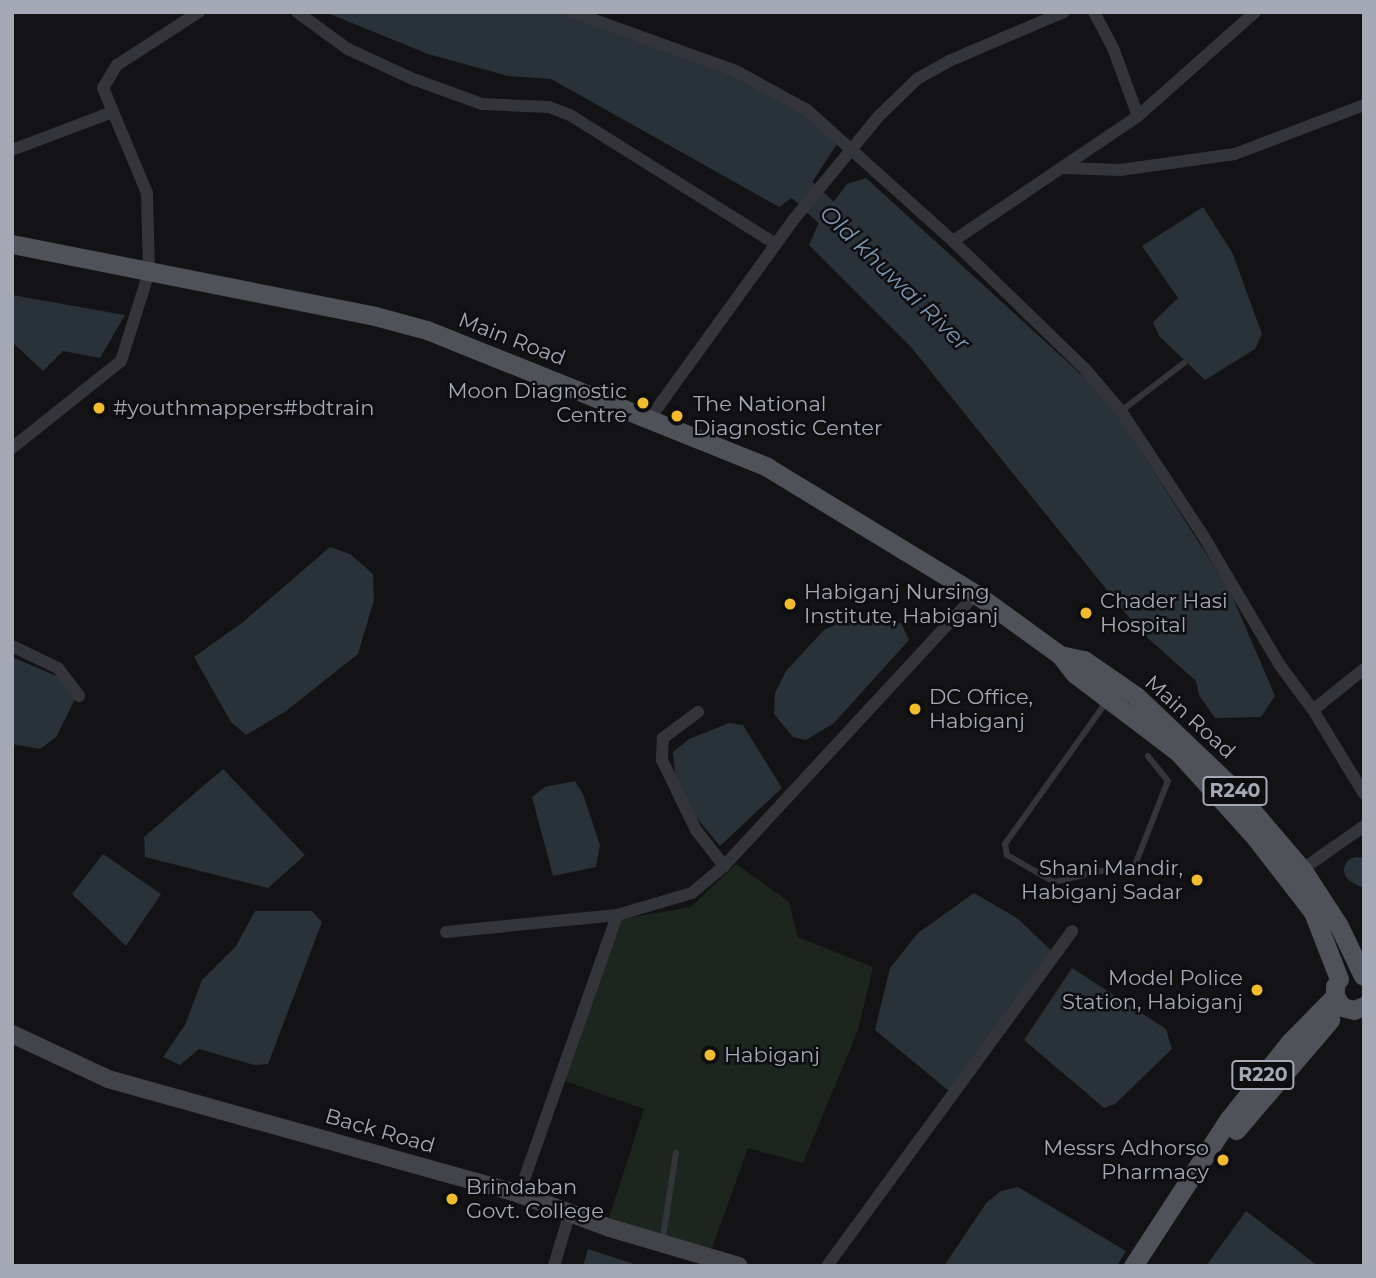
<!DOCTYPE html>
<style>
body{margin:0}
#map{position:relative;width:1376px;height:1278px;overflow:hidden;background:#131315;font-family:Montserrat,sans-serif}
div>[style]{position:absolute}
[style*='--x']{left:calc(var(--x)*1px);top:calc(var(--y)*1px);width:calc(var(--w)*1px);rotate:calc(var(--a)*1deg)}
.green>*{inset:0;background:#1d251f}
.water>*{inset:0;background:#293139}
.river>*{height:26px;margin:-13px;padding:0 13px;transform-origin:13px;border-radius:13px;background:#293139}
.lane>*{height:6px;margin:-3px;padding:0 3px;transform-origin:3px;border-radius:3px;background:#34353a}
.street>*{height:12px;margin:-6px;padding:0 6px;transform-origin:6px;border-radius:6px;background:#34353a}
.secondary>*{height:18px;margin:-9px;padding:0 9px;transform-origin:9px;border-radius:9px;background:#42444a}
.primary>*{height:19px;margin:-9.5px;padding:0 9.5px;transform-origin:9.5px;border-radius:9.5px;background:#505259}
.dots>*{width:19px;height:19px;translate:-50% -50%;box-sizing:border-box;border:4px solid #0e0e10;border-radius:50%}
span{translate:-50% -50%;white-space:nowrap;text-align:center;line-height:1.15;-webkit-text-stroke:5px #0e0e10;paint-order:stroke}
.shield-label span{padding:2px 5px;background:#0e0e10;border:2px solid;border-radius:5px;-webkit-text-stroke-width:0}
.shield-label{font-size:19px;color:#a5a9b6;font-weight:700}
.street-label{font-size:21px;color:#a5a9b6}
.poi-label{font-size:21px;color:#a5a9b6}
.right{translate:-100% -50%;text-align:right}
.left{translate:0 -50%;text-align:left}
.water-label{font-size:23px;color:#7b95b1;font-style:italic}
.frame{position:absolute;inset:0;border:14px solid #a5a9b6;pointer-events:none}
</style>
<div id="map">
<div class="green">
<div style="clip-path:polygon(736px 864px,789px 902px,798px 937px,873px 967px,858px 1030px,803px 1163px,748px 1148px,712px 1248px,607px 1224px,644px 1109px,565px 1081px,614px 920px,691px 907px)"></div>
</div>
<div class="water">
<div style="clip-path:polygon(325px 12px,566px 12px,718px 65px,817px 118px,837px 144px,811px 184px,779px 207px,551px 79px,508px 76px,428px 54px)"></div>
<div style="clip-path:polygon(866px 178px,1106px 397px,1230px 591px,1275px 696px,1261px 717px,1215px 718px,1199px 695px,1196px 681px,1140px 631px,911px 347px,809px 245px,820px 220px,847px 184px)"></div>
<div style="clip-path:polygon(1203px 207px,1232px 252px,1262px 334px,1255px 349px,1205px 380px,1159px 336px,1153px 322px,1178px 298px,1142px 246px)"></div>
<div style="clip-path:polygon(12px 295px,125px 315px,100px 358px,63px 351px,43px 371px,12px 342px)"></div>
<div style="clip-path:polygon(330px 547px,350px 554px,373px 574px,374px 600px,358px 654px,286px 711px,246px 735px,231px 722px,194px 657px,243px 622px)"></div>
<div style="clip-path:polygon(852px 617px,887px 626px,901px 623px,909px 640px,834px 723px,806px 740px,793px 737px,774px 714px,775px 693px,786px 671px,824px 630px)"></div>
<div style="clip-path:polygon(12px 657px,66px 680px,77px 695px,56px 737px,40px 749px,12px 744px)"></div>
<div style="clip-path:polygon(729px 723px,743px 725px,782px 788px,720px 846px,690px 810px,676px 781px,673px 752px,689px 739px)"></div>
<div style="clip-path:polygon(223px 769px,305px 855px,268px 888px,145px 857px,144px 837px)"></div>
<div style="clip-path:polygon(575px 781px,583px 794px,600px 845px,596px 867px,553px 876px,532px 797px,545px 787px)"></div>
<div style="clip-path:polygon(103px 854px,161px 894px,126px 946px,72px 894px)"></div>
<div style="clip-path:polygon(974px 893px,1017px 918px,1057px 956px,954px 1095px,875px 1030px,890px 968px,918px 933px)"></div>
<div style="clip-path:polygon(255px 911px,312px 911px,322px 922px,268px 1064px,254px 1065px,199px 1049px,180px 1065px,163px 1057px,185px 1025px,202px 980px,236px 946px)"></div>
<div style="clip-path:polygon(1072px 968px,1166px 1029px,1172px 1049px,1115px 1104px,1104px 1108px,1024px 1040px)"></div>
<div style="clip-path:polygon(1018px 1187px,1126px 1251px,1117px 1266px,944px 1266px,987px 1202px,1001px 1191px)"></div>
<div style="clip-path:polygon(1246px 1211px,1318px 1266px,1206px 1266px)"></div>
<div style="clip-path:polygon(588px 1249px,640px 1266px,583px 1266px)"></div>
</div>
<div class="river">
<div style="--x:777;--y:166;--w:102;--a:43.4"></div>
<div style="--x:1357;--y:870;--w:8;--a:30"></div>
</div>
<div class="lane">
<div style="--x:1121;--y:411;--w:79;--a:-37.3"></div>
<div style="--x:1107;--y:701;--w:176;--a:125.5"></div>
<div style="--x:1005;--y:844;--w:11;--a:80"></div>
<div style="--x:1007;--y:855;--w:54;--a:29.9"></div>
<div style="--x:1054;--y:882;--w:48;--a:-13.2"></div>
<div style="--x:1101;--y:871;--w:25;--a:0"></div>
<div style="--x:1126;--y:871;--w:11;--a:-34"></div>
<div style="--x:1135;--y:865;--w:90;--a:-68.6"></div>
<div style="--x:1168;--y:781;--w:32;--a:-129"></div>
<div style="--x:662;--y:1243;--w:91;--a:-81.2"></div>
</div>
<div class="street">
<div style="--x:297;--y:12;--w:63;--a:36"></div>
<div style="--x:348;--y:49;--w:72;--a:24.8"></div>
<div style="--x:413;--y:79;--w:73;--a:19.9"></div>
<div style="--x:482;--y:104;--w:67;--a:2.6"></div>
<div style="--x:549;--y:107;--w:22;--a:21"></div>
<div style="--x:570;--y:115;--w:243;--a:32.1"></div>
<div style="--x:572;--y:12;--w:174;--a:19.8"></div>
<div style="--x:736;--y:71;--w:81;--a:28.8"></div>
<div style="--x:807;--y:110;--w:196;--a:41.9"></div>
<div style="--x:953;--y:241;--w:185;--a:44.1"></div>
<div style="--x:1086;--y:370;--w:54;--a:49.5"></div>
<div style="--x:1121;--y:411;--w:151;--a:56.6"></div>
<div style="--x:1204;--y:537;--w:147;--a:59.4"></div>
<div style="--x:1279;--y:664;--w:57;--a:53.5"></div>
<div style="--x:1313;--y:710;--w:98;--a:58.7"></div>
<div style="--x:1094;--y:12;--w:41;--a:62.2"></div>
<div style="--x:1113;--y:48;--w:72;--a:69.8"></div>
<div style="--x:12;--y:150;--w:105;--a:-20.7"></div>
<div style="--x:1063;--y:168;--w:57;--a:2"></div>
<div style="--x:1120;--y:170;--w:116;--a:-7.9"></div>
<div style="--x:1235;--y:154;--w:138;--a:-20.8"></div>
<div style="--x:953;--y:241;--w:223;--a:-34"></div>
<div style="--x:1138;--y:116;--w:157;--a:-41.6"></div>
<div style="--x:650;--y:418;--w:246;--a:-54.1"></div>
<div style="--x:794;--y:219;--w:134;--a:-50.5"></div>
<div style="--x:879;--y:116;--w:53;--a:-44.2"></div>
<div style="--x:917;--y:79;--w:37;--a:-29"></div>
<div style="--x:949;--y:61;--w:125;--a:-23.1"></div>
<div style="--x:12;--y:448;--w:139;--a:-38.6"></div>
<div style="--x:121;--y:361;--w:93;--a:-72.5"></div>
<div style="--x:149;--y:272;--w:79;--a:-91.5"></div>
<div style="--x:147;--y:193;--w:114;--a:-112.7"></div>
<div style="--x:103;--y:88;--w:27;--a:-59"></div>
<div style="--x:117;--y:65;--w:98;--a:-32.9"></div>
<div style="--x:12;--y:646;--w:51;--a:25.6"></div>
<div style="--x:58;--y:668;--w:35;--a:53"></div>
<div style="--x:1313;--y:710;--w:65;--a:-38.8"></div>
<div style="--x:698;--y:712;--w:44;--a:143.4"></div>
<div style="--x:663;--y:738;--w:22;--a:93"></div>
<div style="--x:662;--y:760;--w:78;--a:64.1"></div>
<div style="--x:696;--y:830;--w:46;--a:52.1"></div>
<div style="--x:1297;--y:873;--w:82;--a:-35"></div>
<div style="--x:446;--y:932;--w:172;--a:-5.7"></div>
<div style="--x:617;--y:915;--w:78;--a:-16.3"></div>
<div style="--x:692;--y:893;--w:42;--a:-40.2"></div>
<div style="--x:724;--y:866;--w:371;--a:-47.2"></div>
<div style="--x:519;--y:1194;--w:296;--a:-70.6"></div>
<div style="--x:554;--y:1266;--w:56;--a:-73.5"></div>
<div style="--x:827;--y:1266;--w:415;--a:-53.8"></div>
</div>
<div class="secondary">
<div style="--x:12;--y:1034;--w:106;--a:25.1"></div>
<div style="--x:108;--y:1079;--w:427;--a:15.6"></div>
<div style="--x:519;--y:1194;--w:97;--a:20.5"></div>
<div style="--x:610;--y:1228;--w:134;--a:16.4"></div>
</div>
<div class="primary">
<div style="--x:12;--y:244;--w:370;--a:11.2"></div>
<div style="--x:375;--y:316;--w:54;--a:15.1"></div>
<div style="--x:427;--y:330;--w:367;--a:21.9"></div>
<div style="--x:767;--y:467;--w:245;--a:31.3"></div>
<div style="--x:976;--y:594;--w:104;--a:36"></div>
<div style="--x:1060;--y:655;--w:24;--a:52"></div>
<div style="--x:1075;--y:674;--w:129;--a:37.1"></div>
<div style="--x:1178;--y:752;--w:115;--a:47.8"></div>
<div style="--x:1255;--y:837;--w:95;--a:52.3"></div>
<div style="--x:1313;--y:912;--w:72;--a:68.8"></div>
<div style="--x:1060;--y:655;--w:25;--a:12"></div>
<div style="--x:1084;--y:660;--w:63;--a:34.7"></div>
<div style="--x:1136;--y:696;--w:131;--a:43.5"></div>
<div style="--x:1231;--y:786;--w:109;--a:49.5"></div>
<div style="--x:1302;--y:869;--w:68;--a:57"></div>
<div style="--x:1339;--y:926;--w:55;--a:64.4"></div>
<div style="--x:1335;--y:986;--w:10;--a:90"></div>
<div style="--x:1335;--y:996;--w:13;--a:58"></div>
<div style="--x:1342;--y:1007;--w:12;--a:14"></div>
<div style="--x:1354;--y:1010;--w:11;--a:-22"></div>
<div style="--x:1236;--y:1130;--w:145;--a:-49.5"></div>
<div style="--x:1133;--y:1266;--w:176;--a:-56.9"></div>
<div style="--x:1229;--y:1119;--w:97;--a:-51.7"></div>
<div style="--x:1289;--y:1043;--w:66;--a:-45.6"></div>
</div>
<div class="dots">
<div style="left:643px;top:403px;background:#f3bc2d"></div>
<div style="left:99px;top:408px;background:#f3bc2d"></div>
<div style="left:677px;top:416px;background:#f3bc2d"></div>
<div style="left:790px;top:604px;background:#f3bc2d"></div>
<div style="left:1086px;top:613px;background:#f3bc2d"></div>
<div style="left:915px;top:709px;background:#f3bc2d"></div>
<div style="left:1197px;top:880px;background:#f3bc2d"></div>
<div style="left:1257px;top:990px;background:#f3bc2d"></div>
<div style="left:710px;top:1055px;background:#f3bc2d"></div>
<div style="left:1223px;top:1160px;background:#f3bc2d"></div>
<div style="left:452px;top:1199px;background:#f3bc2d"></div>
</div>
<div class="shield-label">
<span style="left:1235px;top:791px">R240</span>
<span style="left:1263px;top:1075px">R220</span>
</div>
<div class="street-label">
<span style="left:512px;top:339px;rotate:21deg">Main Road</span>
<span style="left:1190px;top:717px;rotate:42deg">Main Road</span>
<span style="left:380px;top:1131px;rotate:16deg">Back Road</span>
</div>
<div class="poi-label">
<span class="right" style="left:627px;top:403px">Moon Diagnostic<br>Centre</span>
<span class="left" style="left:693px;top:416px">The National<br>Diagnostic Center</span>
<span class="left" style="left:113px;top:408px">#youthmappers#bdtrain</span>
<span class="left" style="left:804px;top:604px">Habiganj Nursing<br>Institute, Habiganj</span>
<span class="left" style="left:1100px;top:613px">Chader Hasi<br>Hospital</span>
<span class="left" style="left:929px;top:709px">DC Office,<br>Habiganj</span>
<span class="right" style="left:1183px;top:880px">Shani Mandir,<br>Habiganj Sadar</span>
<span class="right" style="left:1243px;top:990px">Model Police<br>Station, Habiganj</span>
<span class="left" style="left:724px;top:1055px">Habiganj</span>
<span class="right" style="left:1209px;top:1160px">Messrs Adhorso<br>Pharmacy</span>
<span class="left" style="left:466px;top:1199px">Brindaban<br>Govt. College</span>
</div>
<div class="water-label">
<span style="left:895px;top:278px;rotate:44deg">Old khuwai River</span>
</div>
<div class="frame"></div>
</div>
